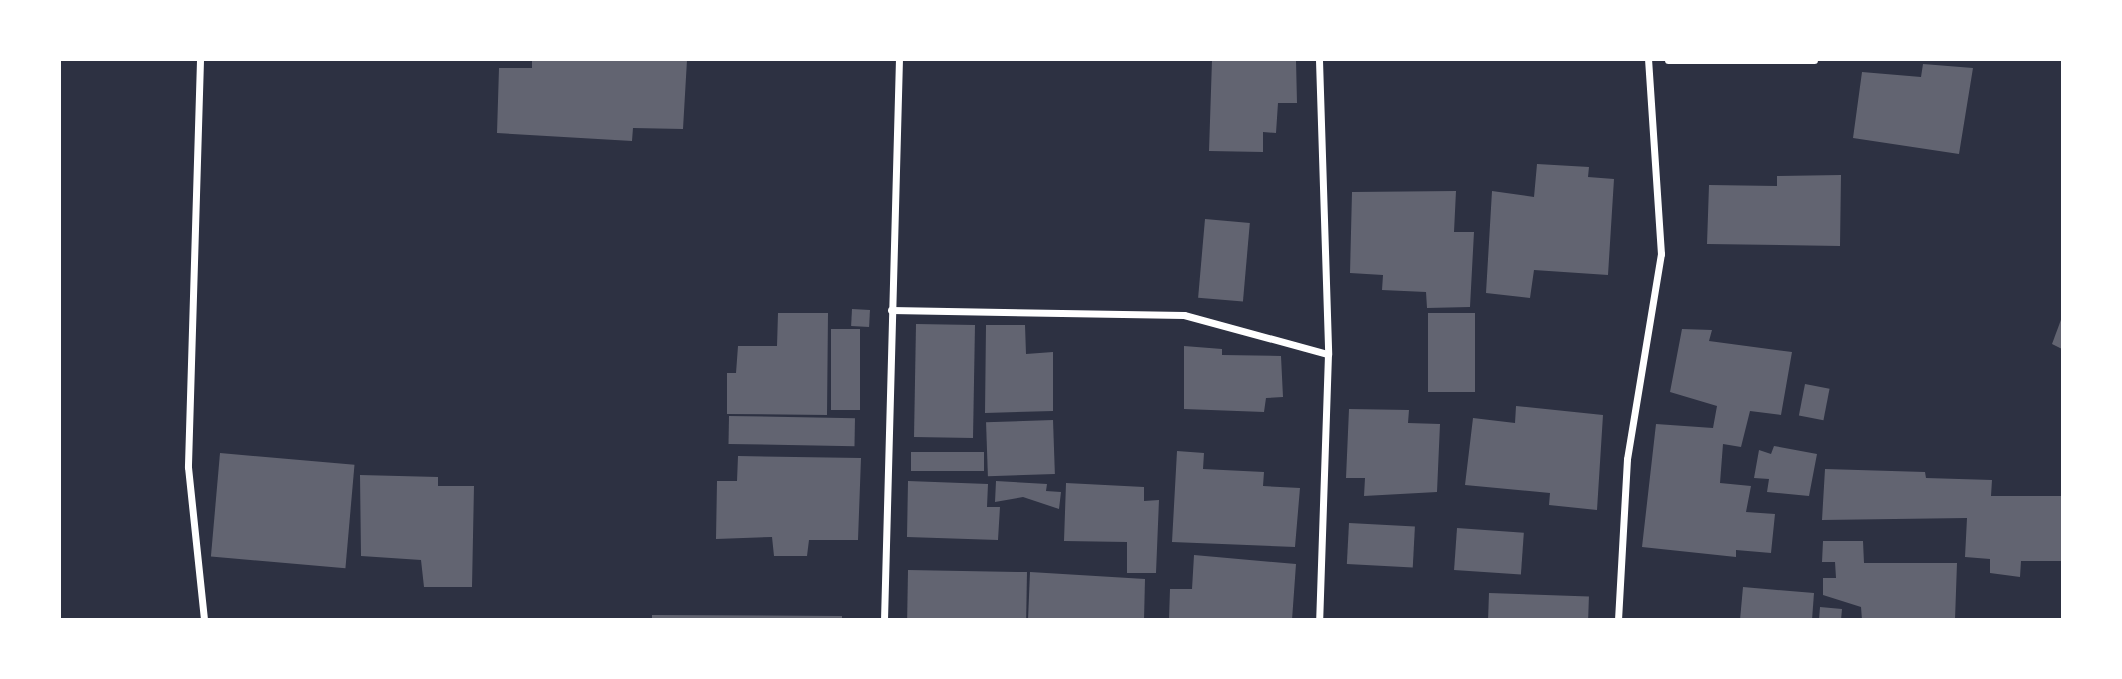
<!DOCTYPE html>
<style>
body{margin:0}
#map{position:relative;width:2122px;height:679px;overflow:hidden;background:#2d3142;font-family:Raleway,sans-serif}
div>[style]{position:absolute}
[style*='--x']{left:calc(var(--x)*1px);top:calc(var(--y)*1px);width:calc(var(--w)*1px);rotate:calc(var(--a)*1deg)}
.building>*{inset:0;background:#626471;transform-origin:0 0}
.minor>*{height:7px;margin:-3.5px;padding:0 3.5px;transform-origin:3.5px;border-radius:3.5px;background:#fff}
span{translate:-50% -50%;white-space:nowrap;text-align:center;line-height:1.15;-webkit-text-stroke:6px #fff;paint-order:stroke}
.frame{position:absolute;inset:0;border:61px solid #fff;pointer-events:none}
</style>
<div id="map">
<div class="building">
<div style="clip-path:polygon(532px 60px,687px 60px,683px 129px,633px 128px,632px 141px,497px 133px,499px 68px,532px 68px)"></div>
<div style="clip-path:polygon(1212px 60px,1296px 60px,1297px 103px,1278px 103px,1276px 133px,1263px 132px,1263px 152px,1209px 151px)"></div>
<div style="clip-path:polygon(1923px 64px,1973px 68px,1959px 154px,1853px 138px,1862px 72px,1921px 77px)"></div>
<div style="clip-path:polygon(1537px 164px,1589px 167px,1588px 177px,1614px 179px,1608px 275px,1534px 270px,1530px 298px,1486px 293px,1492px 191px,1534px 197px)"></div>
<div style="clip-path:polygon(1841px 175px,1840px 246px,1707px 244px,1709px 185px,1777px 186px,1777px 176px)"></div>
<div style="clip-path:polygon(1456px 191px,1454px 232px,1474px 232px,1470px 307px,1427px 308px,1426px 292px,1382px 290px,1383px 275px,1350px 273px,1352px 192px)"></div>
<div style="left:1205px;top:219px;width:45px;height:79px;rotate:5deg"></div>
<div style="left:852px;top:309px;width:18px;height:17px;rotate:3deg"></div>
<div style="clip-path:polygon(778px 313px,828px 313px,827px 415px,727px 414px,727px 373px,736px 373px,738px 346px,777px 346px)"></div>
<div style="left:1475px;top:313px;width:79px;height:47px;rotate:90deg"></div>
<div style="clip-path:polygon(2062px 317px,2062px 349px,2052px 344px)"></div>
<div style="left:916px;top:324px;width:59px;height:113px;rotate:1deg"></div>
<div style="clip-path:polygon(986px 325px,1025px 325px,1026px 354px,1053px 352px,1053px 411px,985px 413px)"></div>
<div style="left:831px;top:329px;width:29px;height:81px"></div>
<div style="clip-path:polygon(1682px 329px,1712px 330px,1709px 341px,1792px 352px,1781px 415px,1750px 411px,1741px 447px,1723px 444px,1720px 483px,1751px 486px,1746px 512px,1775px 514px,1771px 553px,1736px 550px,1736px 557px,1642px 547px,1656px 424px,1713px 428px,1717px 406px,1670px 392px)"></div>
<div style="clip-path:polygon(1184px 346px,1222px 349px,1222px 355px,1281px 356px,1283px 397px,1266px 398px,1264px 412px,1184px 409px)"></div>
<div style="left:1805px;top:384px;width:25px;height:32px;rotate:11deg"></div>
<div style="clip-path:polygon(1516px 406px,1603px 415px,1597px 510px,1549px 505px,1550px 493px,1465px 485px,1473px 418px,1515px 423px)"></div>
<div style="clip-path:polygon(1349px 409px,1409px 410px,1408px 423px,1440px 424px,1437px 492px,1364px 496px,1365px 478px,1346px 478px)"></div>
<div style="left:729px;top:416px;width:126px;height:28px;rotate:1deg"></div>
<div style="left:1053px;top:420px;width:54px;height:67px;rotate:88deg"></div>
<div style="clip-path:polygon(1774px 446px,1817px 454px,1809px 496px,1767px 492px,1769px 479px,1754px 478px,1759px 450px,1771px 454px)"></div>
<div style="clip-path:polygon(1177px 451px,1204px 453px,1203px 469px,1264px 472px,1263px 486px,1300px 488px,1295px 547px,1172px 542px)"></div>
<div style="left:911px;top:452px;width:73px;height:19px"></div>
<div style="left:220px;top:453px;width:135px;height:104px;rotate:5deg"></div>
<div style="clip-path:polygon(738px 456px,861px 458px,858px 540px,809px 540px,807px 556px,774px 556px,772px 537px,716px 539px,717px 481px,737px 481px)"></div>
<div style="clip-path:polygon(1825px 469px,1925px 472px,1926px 478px,1992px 480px,1991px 496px,2062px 496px,2062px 561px,2021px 561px,2020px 577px,1990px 573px,1990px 559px,1965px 557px,1967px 518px,1822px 520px)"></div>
<div style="clip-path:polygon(360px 475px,438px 477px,438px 486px,474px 486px,472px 587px,424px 587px,421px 560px,361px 556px)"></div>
<div style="clip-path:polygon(908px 481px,988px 484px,987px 507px,1000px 507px,998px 540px,907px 537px)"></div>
<div style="clip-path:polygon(996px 481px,1047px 484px,1046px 491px,1061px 492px,1059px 509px,1023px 497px,995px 502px)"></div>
<div style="clip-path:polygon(1066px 483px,1144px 487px,1144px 501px,1159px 500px,1156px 573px,1127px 573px,1127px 542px,1064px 541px)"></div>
<div style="left:1349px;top:523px;width:66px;height:41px;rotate:3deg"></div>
<div style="left:1457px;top:528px;width:67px;height:42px;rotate:4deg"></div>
<div style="clip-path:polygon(1823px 541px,1863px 541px,1864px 563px,1957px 563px,1955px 620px,1862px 620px,1861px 607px,1823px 595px,1823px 578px,1836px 578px,1835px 562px,1822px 562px)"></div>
<div style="clip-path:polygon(1194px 555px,1296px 564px,1292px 620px,1169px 620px,1170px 589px,1192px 589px)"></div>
<div style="left:908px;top:570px;width:119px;height:50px;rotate:1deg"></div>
<div style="clip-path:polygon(1030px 572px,1145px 579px,1144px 620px,1028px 620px)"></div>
<div style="clip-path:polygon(1743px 587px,1814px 593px,1812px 620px,1740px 620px)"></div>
<div style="left:1489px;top:593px;width:100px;height:27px;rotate:2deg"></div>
<div style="clip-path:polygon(1820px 607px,1842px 609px,1841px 620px,1819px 620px)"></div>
<div style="clip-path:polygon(652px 615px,842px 616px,842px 620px,652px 620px)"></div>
</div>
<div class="minor">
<div style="--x:200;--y:60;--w:407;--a:91.7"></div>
<div style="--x:188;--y:467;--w:154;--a:84"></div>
<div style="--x:1319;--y:60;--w:294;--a:88.2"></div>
<div style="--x:1328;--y:354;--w:266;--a:91.9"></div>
<div style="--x:1668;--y:60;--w:146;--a:0"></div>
<div style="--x:891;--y:310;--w:293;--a:1"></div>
<div style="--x:1184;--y:315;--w:149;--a:15.2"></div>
<div style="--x:884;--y:620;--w:560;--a:-88.47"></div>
<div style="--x:1618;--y:620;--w:161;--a:-86.8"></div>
<div style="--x:1627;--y:459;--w:208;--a:-80.6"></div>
<div style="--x:1661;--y:254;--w:194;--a:-93.8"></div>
</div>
<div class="frame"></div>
</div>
